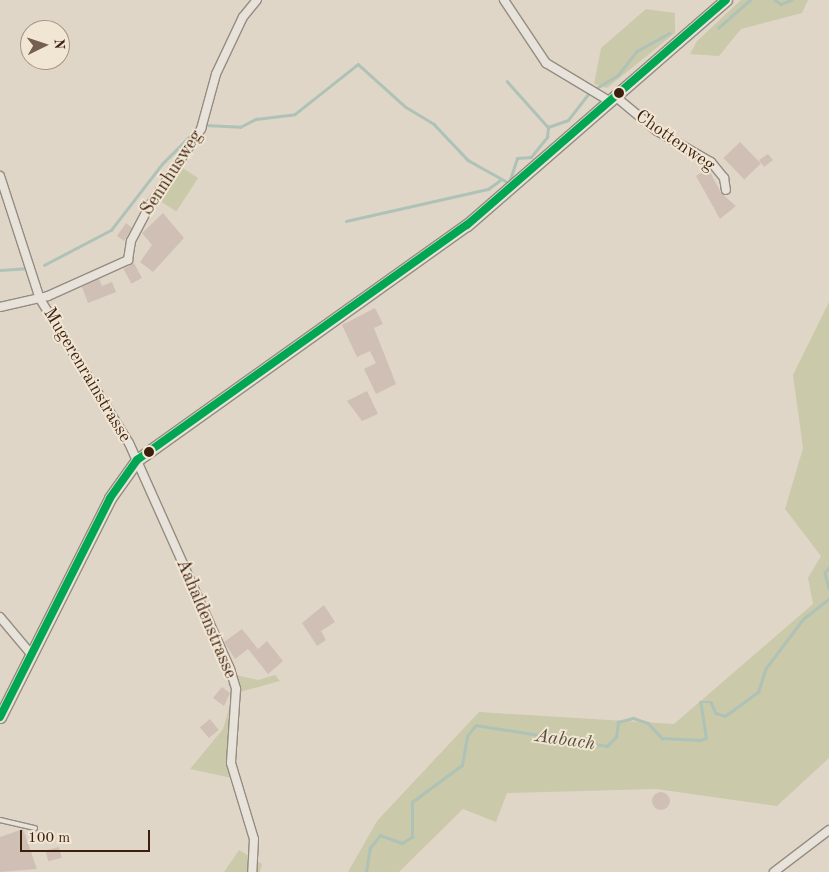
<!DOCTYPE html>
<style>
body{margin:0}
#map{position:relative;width:829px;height:872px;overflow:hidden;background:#e0d6c8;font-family:"Old Standard TT",serif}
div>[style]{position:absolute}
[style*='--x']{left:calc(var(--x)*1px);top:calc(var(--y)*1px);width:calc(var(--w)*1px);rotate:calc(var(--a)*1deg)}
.green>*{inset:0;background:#cac9a9;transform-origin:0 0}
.stream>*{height:2.5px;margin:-1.25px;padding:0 1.25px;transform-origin:1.25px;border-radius:1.25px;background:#aec2b7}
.building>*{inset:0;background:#d0bfb4;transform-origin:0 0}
.round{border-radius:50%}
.roads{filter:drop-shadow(1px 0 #958c81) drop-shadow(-1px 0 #958c81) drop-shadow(0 1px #958c81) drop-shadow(0 -1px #958c81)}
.service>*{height:4px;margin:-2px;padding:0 2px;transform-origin:2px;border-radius:2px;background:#e7e2da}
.minor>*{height:8px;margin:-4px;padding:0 4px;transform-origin:4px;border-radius:4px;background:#e7e2da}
.secondary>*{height:11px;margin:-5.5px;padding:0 5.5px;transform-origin:5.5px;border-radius:5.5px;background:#e7e2da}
.bus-1>*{height:8px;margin:-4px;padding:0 4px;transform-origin:4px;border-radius:4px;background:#00a651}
.dots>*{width:14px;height:14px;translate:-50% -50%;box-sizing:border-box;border:2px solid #f1e6d4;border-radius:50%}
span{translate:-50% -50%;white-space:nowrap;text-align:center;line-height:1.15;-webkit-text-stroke:4px #f1e6d4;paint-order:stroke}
.street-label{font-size:18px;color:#3b1f0c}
.water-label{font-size:19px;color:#574e3d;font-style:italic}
.north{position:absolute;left:20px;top:20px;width:50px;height:50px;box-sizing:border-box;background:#f1e6d4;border:1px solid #a89684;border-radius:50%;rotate:86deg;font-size:14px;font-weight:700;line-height:20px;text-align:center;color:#3b1f0c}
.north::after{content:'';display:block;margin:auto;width:18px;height:22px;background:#755f4e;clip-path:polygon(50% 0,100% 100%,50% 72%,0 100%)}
.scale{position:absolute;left:20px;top:830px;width:130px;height:22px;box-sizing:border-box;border:2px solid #3b1f0c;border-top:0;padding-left:6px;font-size:15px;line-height:18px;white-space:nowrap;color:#3b1f0c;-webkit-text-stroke:4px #f1e6d4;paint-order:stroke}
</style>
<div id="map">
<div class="green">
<div style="clip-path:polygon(741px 0,808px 0,802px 13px,741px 29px,719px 56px,690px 54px,697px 41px)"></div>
<div style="clip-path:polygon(646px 9px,675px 13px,675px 33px,607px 88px,594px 84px,601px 48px)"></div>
<div style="left:178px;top:165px;width:24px;height:40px;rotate:33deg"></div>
<div style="clip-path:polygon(829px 302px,829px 758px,777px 806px,656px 789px,507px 793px,496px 822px,463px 809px,399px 872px,348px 872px,377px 821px,479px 712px,674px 724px,813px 604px,808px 578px,821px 556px,785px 509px,803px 448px,793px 375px)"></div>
<div style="clip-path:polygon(235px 675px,258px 680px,275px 675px,280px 681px,240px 692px,232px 720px,231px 749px,241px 780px,190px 769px,223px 729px,234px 693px,228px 684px)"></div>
<div style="clip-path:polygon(239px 850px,262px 864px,260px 872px,224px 872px)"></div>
</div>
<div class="stream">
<div style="--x:775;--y:0;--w:7;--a:34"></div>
<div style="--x:781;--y:4;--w:11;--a:-22"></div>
<div style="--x:718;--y:28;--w:43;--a:-41.2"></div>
<div style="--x:507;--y:81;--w:62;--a:48.3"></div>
<div style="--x:595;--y:89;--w:27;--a:-31"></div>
<div style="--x:618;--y:75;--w:31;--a:-52"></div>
<div style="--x:637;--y:51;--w:37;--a:-29"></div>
<div style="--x:205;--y:125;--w:35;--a:3"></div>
<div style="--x:240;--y:127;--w:18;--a:-27"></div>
<div style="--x:256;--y:119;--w:39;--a:-7"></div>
<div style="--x:295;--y:114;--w:80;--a:-38.4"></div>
<div style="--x:358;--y:64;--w:64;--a:41.9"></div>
<div style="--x:406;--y:107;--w:33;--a:31"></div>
<div style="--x:434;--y:124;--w:50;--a:46.6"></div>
<div style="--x:468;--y:160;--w:47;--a:29.3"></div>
<div style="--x:509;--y:183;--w:26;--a:-72"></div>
<div style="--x:517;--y:158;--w:14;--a:-4"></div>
<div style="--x:531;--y:157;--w:26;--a:-51"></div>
<div style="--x:547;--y:137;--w:10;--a:-84"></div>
<div style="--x:548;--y:127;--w:21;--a:-19"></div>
<div style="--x:568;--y:120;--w:33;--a:-52"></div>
<div style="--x:346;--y:221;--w:146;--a:-12.7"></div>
<div style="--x:488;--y:189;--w:14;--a:-36"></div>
<div style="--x:44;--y:265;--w:76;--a:-27.6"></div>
<div style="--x:111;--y:230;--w:83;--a:-52.3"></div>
<div style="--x:162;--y:164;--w:48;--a:-45"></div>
<div style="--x:0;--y:270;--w:26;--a:-4"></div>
<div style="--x:829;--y:568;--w:6;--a:129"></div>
<div style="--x:825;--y:573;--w:16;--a:75"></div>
<div style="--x:366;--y:872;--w:24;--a:-81"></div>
<div style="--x:370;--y:848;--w:16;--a:-52"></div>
<div style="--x:380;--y:835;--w:23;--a:20"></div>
<div style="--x:402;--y:843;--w:12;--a:-31"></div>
<div style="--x:412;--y:837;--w:35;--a:-90"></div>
<div style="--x:412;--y:802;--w:62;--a:-36.5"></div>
<div style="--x:462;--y:765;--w:29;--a:-80"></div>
<div style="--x:467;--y:736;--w:14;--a:-51"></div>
<div style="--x:476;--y:725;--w:133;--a:9.1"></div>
<div style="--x:607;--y:746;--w:13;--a:-45"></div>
<div style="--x:616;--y:737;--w:15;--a:-82"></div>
<div style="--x:618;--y:722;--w:16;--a:-15"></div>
<div style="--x:633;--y:718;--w:16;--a:18"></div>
<div style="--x:648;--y:723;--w:21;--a:47"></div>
<div style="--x:662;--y:738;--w:39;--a:3"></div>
<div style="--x:701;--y:740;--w:5;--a:-22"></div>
<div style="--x:706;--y:738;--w:36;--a:-99"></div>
<div style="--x:700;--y:702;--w:11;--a:0"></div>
<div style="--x:711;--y:702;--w:12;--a:66"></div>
<div style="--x:716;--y:713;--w:9;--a:18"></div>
<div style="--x:725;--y:716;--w:41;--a:-36"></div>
<div style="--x:758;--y:692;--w:25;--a:-72"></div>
<div style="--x:766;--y:668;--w:61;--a:-52.9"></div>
<div style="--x:803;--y:619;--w:33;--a:-38"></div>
</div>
<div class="building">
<div style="left:740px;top:142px;width:30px;height:23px;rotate:46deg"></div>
<div style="clip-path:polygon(768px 154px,773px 160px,764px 167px,759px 160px)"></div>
<div style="clip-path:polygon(708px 168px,721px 193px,736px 206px,720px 219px,696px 176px)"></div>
<div style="clip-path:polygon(163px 213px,184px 238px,153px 272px,140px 262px,152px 245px,142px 233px)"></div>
<div style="clip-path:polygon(126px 223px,132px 228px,124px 241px,117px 236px)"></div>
<div style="left:134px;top:263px;width:17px;height:12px;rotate:62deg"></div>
<div style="clip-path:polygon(99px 279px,102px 286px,112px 282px,116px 292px,88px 303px,82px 287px)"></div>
<div style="clip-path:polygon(375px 308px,383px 324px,374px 328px,396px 384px,376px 394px,364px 369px,376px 363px,370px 351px,357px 357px,342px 325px)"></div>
<div style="clip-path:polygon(367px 391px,378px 414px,362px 421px,347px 401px)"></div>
<div style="clip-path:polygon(324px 605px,335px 622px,321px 631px,326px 640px,317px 646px,302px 623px)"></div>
<div style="clip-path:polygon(242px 629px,258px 649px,267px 641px,283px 661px,268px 674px,248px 649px,235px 659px,224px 642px)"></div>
<div style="clip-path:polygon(222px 687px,230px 693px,224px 706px,213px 698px)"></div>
<div style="left:210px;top:719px;width:14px;height:13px;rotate:51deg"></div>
<div class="round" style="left:652px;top:792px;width:18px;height:18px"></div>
<div style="clip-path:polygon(23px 829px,37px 869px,0 872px,0 837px)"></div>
<div style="left:59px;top:847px;width:11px;height:14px;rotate:75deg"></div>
</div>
<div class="roads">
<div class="service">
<div style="--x:0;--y:820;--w:36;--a:13"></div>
</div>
<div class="minor">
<div style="--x:504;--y:0;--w:76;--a:56.3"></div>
<div style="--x:546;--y:63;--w:76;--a:31"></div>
<div style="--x:616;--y:97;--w:53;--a:39.7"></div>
<div style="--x:657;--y:131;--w:62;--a:29.9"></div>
<div style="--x:711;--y:162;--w:21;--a:51"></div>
<div style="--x:724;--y:178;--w:12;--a:81"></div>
<div style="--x:0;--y:176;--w:129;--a:72"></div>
<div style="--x:40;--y:299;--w:169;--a:58.3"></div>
<div style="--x:129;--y:443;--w:248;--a:65.9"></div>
<div style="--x:230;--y:669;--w:21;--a:73"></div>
<div style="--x:236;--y:689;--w:74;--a:93.9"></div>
<div style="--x:231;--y:763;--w:79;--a:73.2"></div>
<div style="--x:254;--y:839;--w:33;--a:93"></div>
<div style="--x:0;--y:307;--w:49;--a:-12.9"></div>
<div style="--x:48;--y:296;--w:88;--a:-24.2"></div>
<div style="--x:128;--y:260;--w:19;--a:-81"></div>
<div style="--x:131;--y:241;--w:41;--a:-62.2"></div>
<div style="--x:150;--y:205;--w:92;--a:-56.1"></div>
<div style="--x:201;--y:129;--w:57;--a:-74.7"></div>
<div style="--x:216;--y:74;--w:63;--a:-64.7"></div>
<div style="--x:243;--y:17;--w:22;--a:-51"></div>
<div style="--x:0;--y:617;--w:48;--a:50"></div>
<div style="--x:774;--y:872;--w:69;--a:-37.4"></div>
</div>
<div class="secondary">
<div style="--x:0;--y:717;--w:245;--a:-63.3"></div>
<div style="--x:110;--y:498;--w:47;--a:-54.6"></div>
<div style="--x:137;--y:460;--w:405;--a:-35.5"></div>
<div style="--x:467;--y:225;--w:343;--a:-41"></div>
</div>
</div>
<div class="bus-1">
<div style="--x:0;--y:717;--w:245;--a:-63.3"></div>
<div style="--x:110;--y:498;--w:47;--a:-54.6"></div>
<div style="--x:137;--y:460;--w:405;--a:-35.5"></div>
<div style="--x:467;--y:225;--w:343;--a:-41"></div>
</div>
<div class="dots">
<div style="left:619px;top:93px;background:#3b1f0c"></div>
<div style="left:149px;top:452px;background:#3b1f0c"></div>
</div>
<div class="street-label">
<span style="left:675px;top:141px;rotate:35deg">Chottenweg</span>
<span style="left:172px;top:173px;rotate:-57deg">Sennhusweg</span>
<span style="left:87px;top:375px;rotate:59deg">Mugerenrainstrasse</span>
<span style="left:206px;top:619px;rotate:67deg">Aahaldenstrasse</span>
</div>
<div class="water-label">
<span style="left:565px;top:741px;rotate:8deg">Aabach</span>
</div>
<div class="north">N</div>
<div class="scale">100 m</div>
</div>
